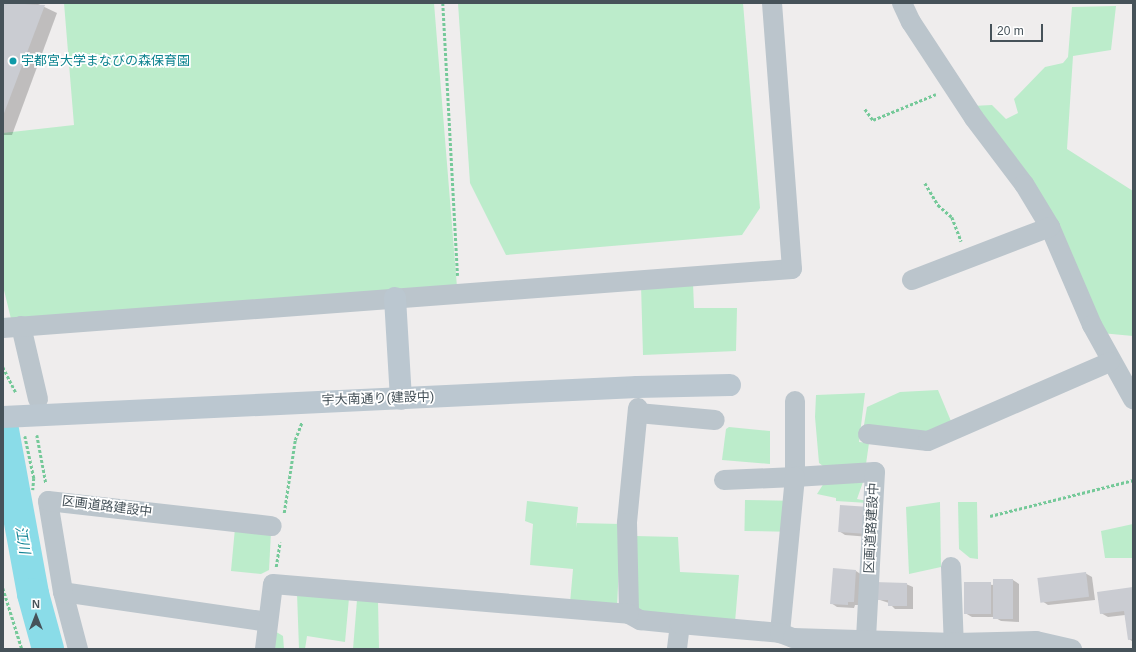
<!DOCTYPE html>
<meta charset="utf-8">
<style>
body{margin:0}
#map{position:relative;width:1136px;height:652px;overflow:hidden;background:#efeded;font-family:Arial,"Noto Sans JP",sans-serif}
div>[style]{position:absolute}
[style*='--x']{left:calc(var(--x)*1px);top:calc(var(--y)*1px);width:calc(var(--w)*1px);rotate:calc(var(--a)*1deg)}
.green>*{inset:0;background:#bceccb;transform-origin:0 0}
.shadow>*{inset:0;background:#0003}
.river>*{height:32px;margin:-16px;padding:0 16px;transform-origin:16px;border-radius:16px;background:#8adce8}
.building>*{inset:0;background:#caccd2;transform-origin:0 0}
.path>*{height:2.5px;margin-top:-1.25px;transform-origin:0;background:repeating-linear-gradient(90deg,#75c999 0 3px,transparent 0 5px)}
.street>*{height:20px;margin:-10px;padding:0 10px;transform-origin:10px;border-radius:10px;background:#bbc5cc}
.secondary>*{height:22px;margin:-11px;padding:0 11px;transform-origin:11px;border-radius:11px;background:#bbc7d0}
.dots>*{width:11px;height:11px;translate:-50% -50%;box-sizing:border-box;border:2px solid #fff;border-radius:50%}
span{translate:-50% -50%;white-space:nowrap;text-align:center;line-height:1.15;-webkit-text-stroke:3.5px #fff;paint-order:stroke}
.culture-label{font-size:13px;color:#0d838f}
.left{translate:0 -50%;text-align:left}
.street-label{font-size:13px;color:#465259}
.water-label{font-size:14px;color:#118293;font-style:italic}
.frame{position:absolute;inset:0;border:4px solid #465259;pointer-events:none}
.north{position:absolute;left:16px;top:596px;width:40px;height:40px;-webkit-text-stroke:3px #fff;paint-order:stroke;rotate:0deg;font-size:11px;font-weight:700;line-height:16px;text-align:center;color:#465259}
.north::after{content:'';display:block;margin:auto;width:14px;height:18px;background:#465259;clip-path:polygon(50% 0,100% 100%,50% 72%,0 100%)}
.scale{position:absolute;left:990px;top:24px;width:53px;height:18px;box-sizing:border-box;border:2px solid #465259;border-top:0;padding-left:5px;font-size:12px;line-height:14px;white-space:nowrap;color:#465259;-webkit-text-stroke:3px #fff;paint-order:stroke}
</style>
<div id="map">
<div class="green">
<div style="clip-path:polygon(64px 3px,434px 3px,457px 287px,11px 319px,3px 286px,3px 133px,74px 125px)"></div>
<div style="clip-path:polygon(458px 3px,743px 3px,760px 208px,742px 235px,506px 255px,470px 183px)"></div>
<div style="clip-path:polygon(1116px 6px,1111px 50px,1073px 56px,1067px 149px,1133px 191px,1133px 336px,1101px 333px,972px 106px,992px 105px,1006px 119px,1018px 113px,1014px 99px,1045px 67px,1063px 63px,1068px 57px,1072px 7px)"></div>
<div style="clip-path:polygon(693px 283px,694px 308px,737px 308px,736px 351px,643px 355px,641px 285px)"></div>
<div style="clip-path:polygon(938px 390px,953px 426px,931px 435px,863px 431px,867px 407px,900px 392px)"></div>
<div style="clip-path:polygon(865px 393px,859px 442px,869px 443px,866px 464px,827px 469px,819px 463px,815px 417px,816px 395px)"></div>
<div style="clip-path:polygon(729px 427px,770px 431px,770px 464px,722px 460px,726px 429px)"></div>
<div style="clip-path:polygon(863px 482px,857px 499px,868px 501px,868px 503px,836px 501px,836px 498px,817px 494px,824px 483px)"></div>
<div style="left:745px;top:500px;width:42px;height:31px;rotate:1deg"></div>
<div style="clip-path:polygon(527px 501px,578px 507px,576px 528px,577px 523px,621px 524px,617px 607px,570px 603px,573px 569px,530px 565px,533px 524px,525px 521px)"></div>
<div style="clip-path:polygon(940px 502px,941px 567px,909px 574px,906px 507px)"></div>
<div style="clip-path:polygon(958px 502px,977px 502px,978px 559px,970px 558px,959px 549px)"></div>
<div style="clip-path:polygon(1133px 524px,1133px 558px,1105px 558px,1101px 531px)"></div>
<div style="clip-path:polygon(235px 528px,271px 532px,269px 570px,261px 574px,231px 571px)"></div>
<div style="clip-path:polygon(635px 536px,678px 537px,680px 572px,739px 575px,735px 622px,640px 611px,633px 601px)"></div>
<div style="clip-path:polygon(297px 593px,349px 598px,345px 642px,307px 636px,305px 649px,299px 649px)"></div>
<div style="clip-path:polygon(357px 600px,378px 601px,379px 649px,353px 649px)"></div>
<div style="clip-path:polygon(273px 630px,283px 636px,284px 649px,271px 649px)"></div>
</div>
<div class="shadow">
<div style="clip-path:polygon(3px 3px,36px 3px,57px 13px,12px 135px,3px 135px)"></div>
<div style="clip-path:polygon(841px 506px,870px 537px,845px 535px,839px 531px)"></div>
<div style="clip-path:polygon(856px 571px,862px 575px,860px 605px,855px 605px,854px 608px,837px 607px,831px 603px)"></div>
<div style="clip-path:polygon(1085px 573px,1092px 577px,1095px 600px,1048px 605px,1042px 601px)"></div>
<div style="clip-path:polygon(1013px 580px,1019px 584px,1019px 622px,1001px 621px,994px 617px,972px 617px,965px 613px,965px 583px,994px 585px)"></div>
<div style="clip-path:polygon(906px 584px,913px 587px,913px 609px,895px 609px,889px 603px,877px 599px)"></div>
<div style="clip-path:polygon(1133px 588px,1133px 642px,1129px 639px,1125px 615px,1108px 617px,1101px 613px)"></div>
</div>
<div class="river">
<div style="--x:3;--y:430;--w:167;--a:79.6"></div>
<div style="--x:33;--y:594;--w:57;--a:74.7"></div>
</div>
<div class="building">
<div style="clip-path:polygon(3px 3px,45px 5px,3px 116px)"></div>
<div style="left:840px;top:505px;width:26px;height:27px;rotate:4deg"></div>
<div style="clip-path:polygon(833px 568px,856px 570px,854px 602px,848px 602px,848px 605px,830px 604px)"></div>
<div style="left:1086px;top:572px;width:25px;height:49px;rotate:83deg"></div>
<div style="left:1013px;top:579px;width:40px;height:20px;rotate:90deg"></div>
<div style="clip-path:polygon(874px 582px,907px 583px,907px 606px,888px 606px,888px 600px,876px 600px)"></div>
<div style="left:964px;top:582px;width:27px;height:32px"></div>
<div style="clip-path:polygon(1133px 587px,1133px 639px,1128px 640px,1124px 611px,1100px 614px,1097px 592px)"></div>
</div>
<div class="path">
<div style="--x:443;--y:3;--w:273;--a:86.9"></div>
<div style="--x:865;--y:109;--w:14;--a:54"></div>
<div style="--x:873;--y:120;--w:68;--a:-22.4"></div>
<div style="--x:925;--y:183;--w:26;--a:59"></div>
<div style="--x:938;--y:205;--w:18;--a:41"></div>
<div style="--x:952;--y:217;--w:26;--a:69"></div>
<div style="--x:3;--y:367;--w:28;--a:63"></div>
<div style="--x:37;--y:435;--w:49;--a:79.4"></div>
<div style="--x:25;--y:436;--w:43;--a:77.9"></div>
<div style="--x:34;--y:478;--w:12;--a:95"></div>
<div style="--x:284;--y:513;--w:74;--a:-81.4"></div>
<div style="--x:295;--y:440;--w:19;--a:-69"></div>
<div style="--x:990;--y:516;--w:147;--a:-14.1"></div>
<div style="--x:276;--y:567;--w:25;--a:-81"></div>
<div style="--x:3;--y:588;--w:64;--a:72.7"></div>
</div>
<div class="street">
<div style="--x:902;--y:3;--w:21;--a:65"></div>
<div style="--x:911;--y:22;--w:115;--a:56.7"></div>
<div style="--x:974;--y:118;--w:83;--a:52.9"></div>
<div style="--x:1024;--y:184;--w:50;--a:58.8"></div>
<div style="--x:1050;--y:227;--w:107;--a:66.8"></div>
<div style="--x:1092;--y:325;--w:85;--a:61"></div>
<div style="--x:912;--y:280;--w:148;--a:-21"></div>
<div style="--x:21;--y:326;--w:75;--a:76.9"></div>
<div style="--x:3;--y:328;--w:791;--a:-4.28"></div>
<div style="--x:792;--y:269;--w:267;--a:-94.3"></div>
<div style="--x:795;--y:401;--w:76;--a:90"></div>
<div style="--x:795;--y:477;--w:80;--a:-3.6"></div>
<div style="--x:875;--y:472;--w:168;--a:93.1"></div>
<div style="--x:638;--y:408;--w:116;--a:95.5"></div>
<div style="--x:627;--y:523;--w:91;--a:88.7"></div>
<div style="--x:629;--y:614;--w:13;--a:29"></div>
<div style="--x:640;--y:620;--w:40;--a:5.7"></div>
<div style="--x:680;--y:624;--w:25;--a:97"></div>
<div style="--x:638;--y:413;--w:77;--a:5.2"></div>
<div style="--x:868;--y:434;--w:60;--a:6.7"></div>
<div style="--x:928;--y:441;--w:198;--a:-23.5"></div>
<div style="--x:724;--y:480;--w:71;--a:-2.4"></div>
<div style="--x:795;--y:477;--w:157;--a:95.5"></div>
<div style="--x:951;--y:567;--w:82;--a:87.9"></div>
<div style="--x:63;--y:592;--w:59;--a:75.3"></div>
<div style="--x:268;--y:622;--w:207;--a:-171.7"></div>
<div style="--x:63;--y:592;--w:92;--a:-99.4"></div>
<div style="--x:48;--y:501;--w:225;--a:6.4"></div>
<div style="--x:680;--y:624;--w:100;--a:5.1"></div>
<div style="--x:780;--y:633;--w:14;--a:21"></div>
<div style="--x:793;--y:638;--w:162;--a:1.8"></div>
<div style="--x:955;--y:643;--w:81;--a:-1.4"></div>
<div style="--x:1036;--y:641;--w:37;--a:13"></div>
<div style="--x:265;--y:649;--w:65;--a:-83"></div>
<div style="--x:273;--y:584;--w:357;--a:4.8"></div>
</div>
<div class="secondary">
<div style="--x:395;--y:298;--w:101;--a:86.6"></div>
<div style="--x:3;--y:417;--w:635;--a:-2.71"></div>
<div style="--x:637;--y:387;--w:93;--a:-1.2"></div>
</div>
<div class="dots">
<div style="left:13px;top:61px;background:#0f9aa8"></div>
</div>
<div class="culture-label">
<span class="left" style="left:21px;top:61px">宇都宮大学まなびの森保育園</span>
</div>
<div class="street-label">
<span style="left:378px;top:399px;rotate:-2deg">宇大南通り(建設中)</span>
<span style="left:107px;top:507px;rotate:7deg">区画道路建設中</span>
<span style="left:872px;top:528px;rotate:-87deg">区画道路建設中</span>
</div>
<div class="water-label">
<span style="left:23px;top:540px;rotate:80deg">江川</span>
</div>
<div class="frame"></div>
<div class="north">N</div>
<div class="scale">20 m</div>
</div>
